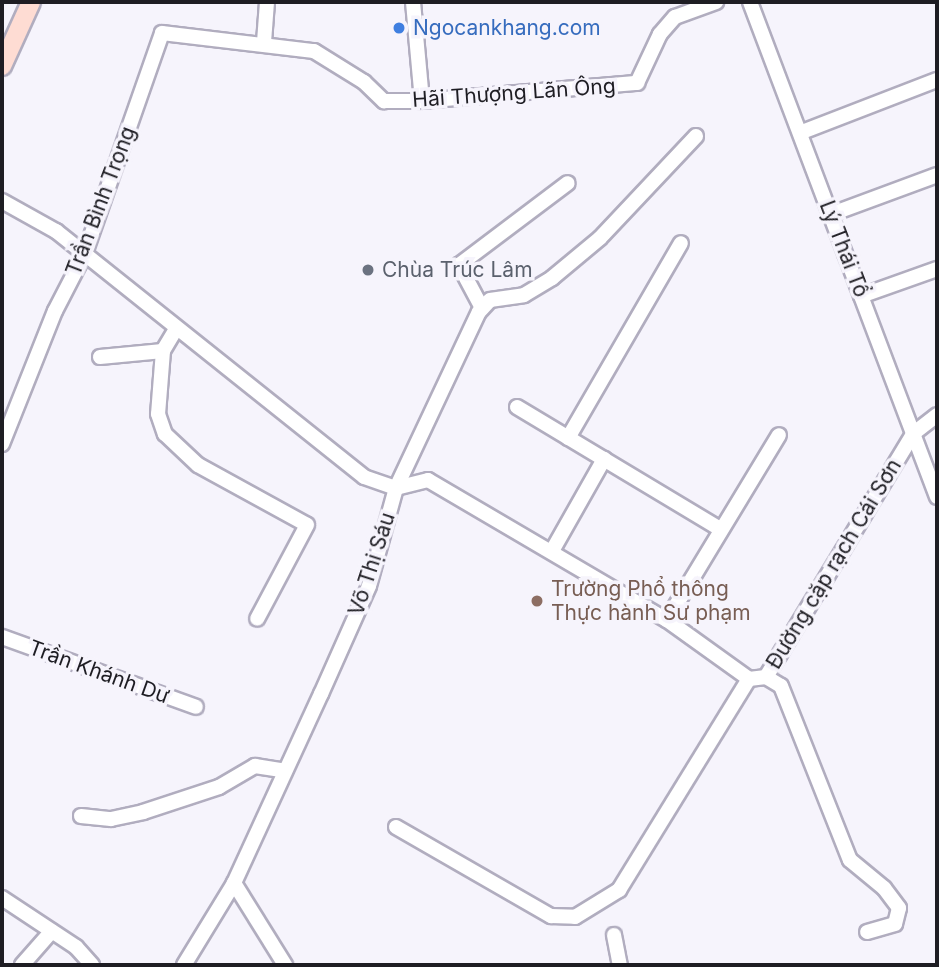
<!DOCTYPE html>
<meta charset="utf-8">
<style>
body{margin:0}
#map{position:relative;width:939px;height:967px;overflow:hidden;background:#f6f4fc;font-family:Inter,sans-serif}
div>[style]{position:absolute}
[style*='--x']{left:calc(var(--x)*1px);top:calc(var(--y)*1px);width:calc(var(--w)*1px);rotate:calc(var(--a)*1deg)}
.roads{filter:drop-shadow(2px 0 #b1adbf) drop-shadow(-2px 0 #b1adbf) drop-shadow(0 2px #b1adbf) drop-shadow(0 -2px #b1adbf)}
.minor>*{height:14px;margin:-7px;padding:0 7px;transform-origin:7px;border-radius:7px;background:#fff}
.major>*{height:18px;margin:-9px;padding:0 9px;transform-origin:9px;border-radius:9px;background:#fedcd3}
.dots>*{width:19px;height:19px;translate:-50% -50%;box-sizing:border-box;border:4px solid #f6f4fc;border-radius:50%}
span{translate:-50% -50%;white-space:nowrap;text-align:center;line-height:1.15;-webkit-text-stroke:7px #f6f4fc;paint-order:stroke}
.shop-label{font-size:21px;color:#366cbe}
.left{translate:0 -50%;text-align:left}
.street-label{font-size:21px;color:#1e1d23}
.worship-label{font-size:21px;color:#5b616d}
.education-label{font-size:21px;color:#785e54}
.frame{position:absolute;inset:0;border:4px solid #1e1d23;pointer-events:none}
</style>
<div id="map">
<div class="roads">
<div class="minor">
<div style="--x:413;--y:2;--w:99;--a:84.8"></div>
<div style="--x:750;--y:2;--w:529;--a:69.3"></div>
<div style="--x:264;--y:42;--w:40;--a:-85.7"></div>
<div style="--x:802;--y:132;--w:145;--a:-21.1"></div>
<div style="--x:2;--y:201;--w:62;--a:29.1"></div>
<div style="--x:56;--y:231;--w:394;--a:38.6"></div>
<div style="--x:364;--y:477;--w:34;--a:19"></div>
<div style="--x:829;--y:215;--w:115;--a:-20.3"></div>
<div style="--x:861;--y:296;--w:81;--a:-19.6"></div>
<div style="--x:482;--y:308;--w:49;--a:-118.1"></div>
<div style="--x:459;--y:265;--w:136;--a:-37"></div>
<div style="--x:176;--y:329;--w:26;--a:121"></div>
<div style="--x:163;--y:351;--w:63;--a:94.5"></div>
<div style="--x:158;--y:414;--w:21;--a:71"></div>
<div style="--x:165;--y:434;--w:45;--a:43.2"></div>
<div style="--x:198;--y:465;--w:124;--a:28.8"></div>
<div style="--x:307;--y:525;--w:106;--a:118"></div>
<div style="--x:100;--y:357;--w:63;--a:-5.4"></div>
<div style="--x:517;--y:407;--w:237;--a:31"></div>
<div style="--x:568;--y:438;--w:225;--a:-59.9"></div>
<div style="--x:2;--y:444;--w:143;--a:-68.3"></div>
<div style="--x:55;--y:311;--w:65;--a:-62.7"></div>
<div style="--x:85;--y:253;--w:233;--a:-70.7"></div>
<div style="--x:162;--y:33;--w:153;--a:6.8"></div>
<div style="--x:314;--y:51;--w:59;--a:31.8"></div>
<div style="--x:364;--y:82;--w:28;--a:44"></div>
<div style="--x:384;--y:101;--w:38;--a:0"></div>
<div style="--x:422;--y:101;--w:216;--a:-4.8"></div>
<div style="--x:637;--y:83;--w:54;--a:-64.9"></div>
<div style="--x:660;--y:34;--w:23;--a:-49"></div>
<div style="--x:675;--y:17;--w:44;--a:-20.1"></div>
<div style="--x:396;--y:488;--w:33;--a:-14"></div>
<div style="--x:428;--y:480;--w:277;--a:30.4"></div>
<div style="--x:667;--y:620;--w:101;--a:35.7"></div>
<div style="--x:749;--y:679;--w:17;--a:-7"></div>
<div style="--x:766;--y:677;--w:285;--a:-58.8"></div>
<div style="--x:914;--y:433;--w:29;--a:-38"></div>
<div style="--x:552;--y:551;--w:106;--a:-60.5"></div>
<div style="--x:667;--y:620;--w:216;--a:-58.8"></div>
<div style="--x:2;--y:637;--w:206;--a:19.8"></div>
<div style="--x:766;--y:677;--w:17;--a:31"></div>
<div style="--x:781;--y:686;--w:187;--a:68.4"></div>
<div style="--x:850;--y:860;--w:44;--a:39.5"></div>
<div style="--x:884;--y:888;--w:25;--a:53"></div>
<div style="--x:899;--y:908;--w:16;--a:104"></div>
<div style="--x:895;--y:924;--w:29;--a:164"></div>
<div style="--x:81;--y:816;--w:30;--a:6"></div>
<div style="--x:111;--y:819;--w:33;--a:-12"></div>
<div style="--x:143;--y:812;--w:80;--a:-18.2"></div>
<div style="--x:219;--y:787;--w:42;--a:-30.3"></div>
<div style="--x:255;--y:766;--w:30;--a:9"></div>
<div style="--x:396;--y:827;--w:179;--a:29.9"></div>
<div style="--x:551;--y:916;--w:24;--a:2"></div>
<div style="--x:575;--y:917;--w:52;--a:-31.5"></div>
<div style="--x:619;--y:890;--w:248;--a:-58.4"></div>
<div style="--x:234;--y:883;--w:97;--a:58.1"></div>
<div style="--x:2;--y:898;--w:89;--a:33.5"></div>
<div style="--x:76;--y:947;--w:24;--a:48"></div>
<div style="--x:614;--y:935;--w:31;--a:79"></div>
<div style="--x:22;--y:965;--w:45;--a:-48.6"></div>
<div style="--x:184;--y:965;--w:96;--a:-58.6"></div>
<div style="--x:234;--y:883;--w:208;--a:-65.3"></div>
<div style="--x:321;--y:694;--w:118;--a:-66"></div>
<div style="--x:369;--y:586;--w:102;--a:-74.6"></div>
<div style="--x:396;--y:488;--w:195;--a:-64.8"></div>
<div style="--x:479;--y:312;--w:16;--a:-47"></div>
<div style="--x:490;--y:300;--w:34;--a:-8"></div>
<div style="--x:524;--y:295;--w:33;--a:-31"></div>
<div style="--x:552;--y:278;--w:62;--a:-39.8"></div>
<div style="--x:600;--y:238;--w:140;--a:-46.7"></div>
</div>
<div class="major">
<div style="--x:2;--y:66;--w:70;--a:-65.6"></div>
</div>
</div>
<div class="dots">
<div style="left:399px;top:28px;background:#3f7fe0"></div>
<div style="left:368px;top:270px;background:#6b7280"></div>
<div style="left:537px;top:601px;background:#8d6e63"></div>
</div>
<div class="shop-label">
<span class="left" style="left:413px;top:28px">Ngocankhang.com</span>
</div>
<div class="street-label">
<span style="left:514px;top:93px;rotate:-4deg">Hãi Thượng Lãn Ông</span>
<span style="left:101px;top:201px;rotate:-69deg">Trần Bình Trọng</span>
<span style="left:844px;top:249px;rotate:69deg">Lý Thái Tổ</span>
<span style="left:372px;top:564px;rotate:-72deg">Võ Thị Sáu</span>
<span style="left:834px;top:564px;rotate:-59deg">Đường cặp rạch Cái Sơn</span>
<span style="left:99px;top:672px;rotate:20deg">Trần Khánh Dư</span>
</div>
<div class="worship-label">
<span class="left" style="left:382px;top:270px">Chùa Trúc Lâm</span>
</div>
<div class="education-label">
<span class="left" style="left:551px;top:601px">Trường Phổ thông<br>Thực hành Sư phạm</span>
</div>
<div class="frame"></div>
</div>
